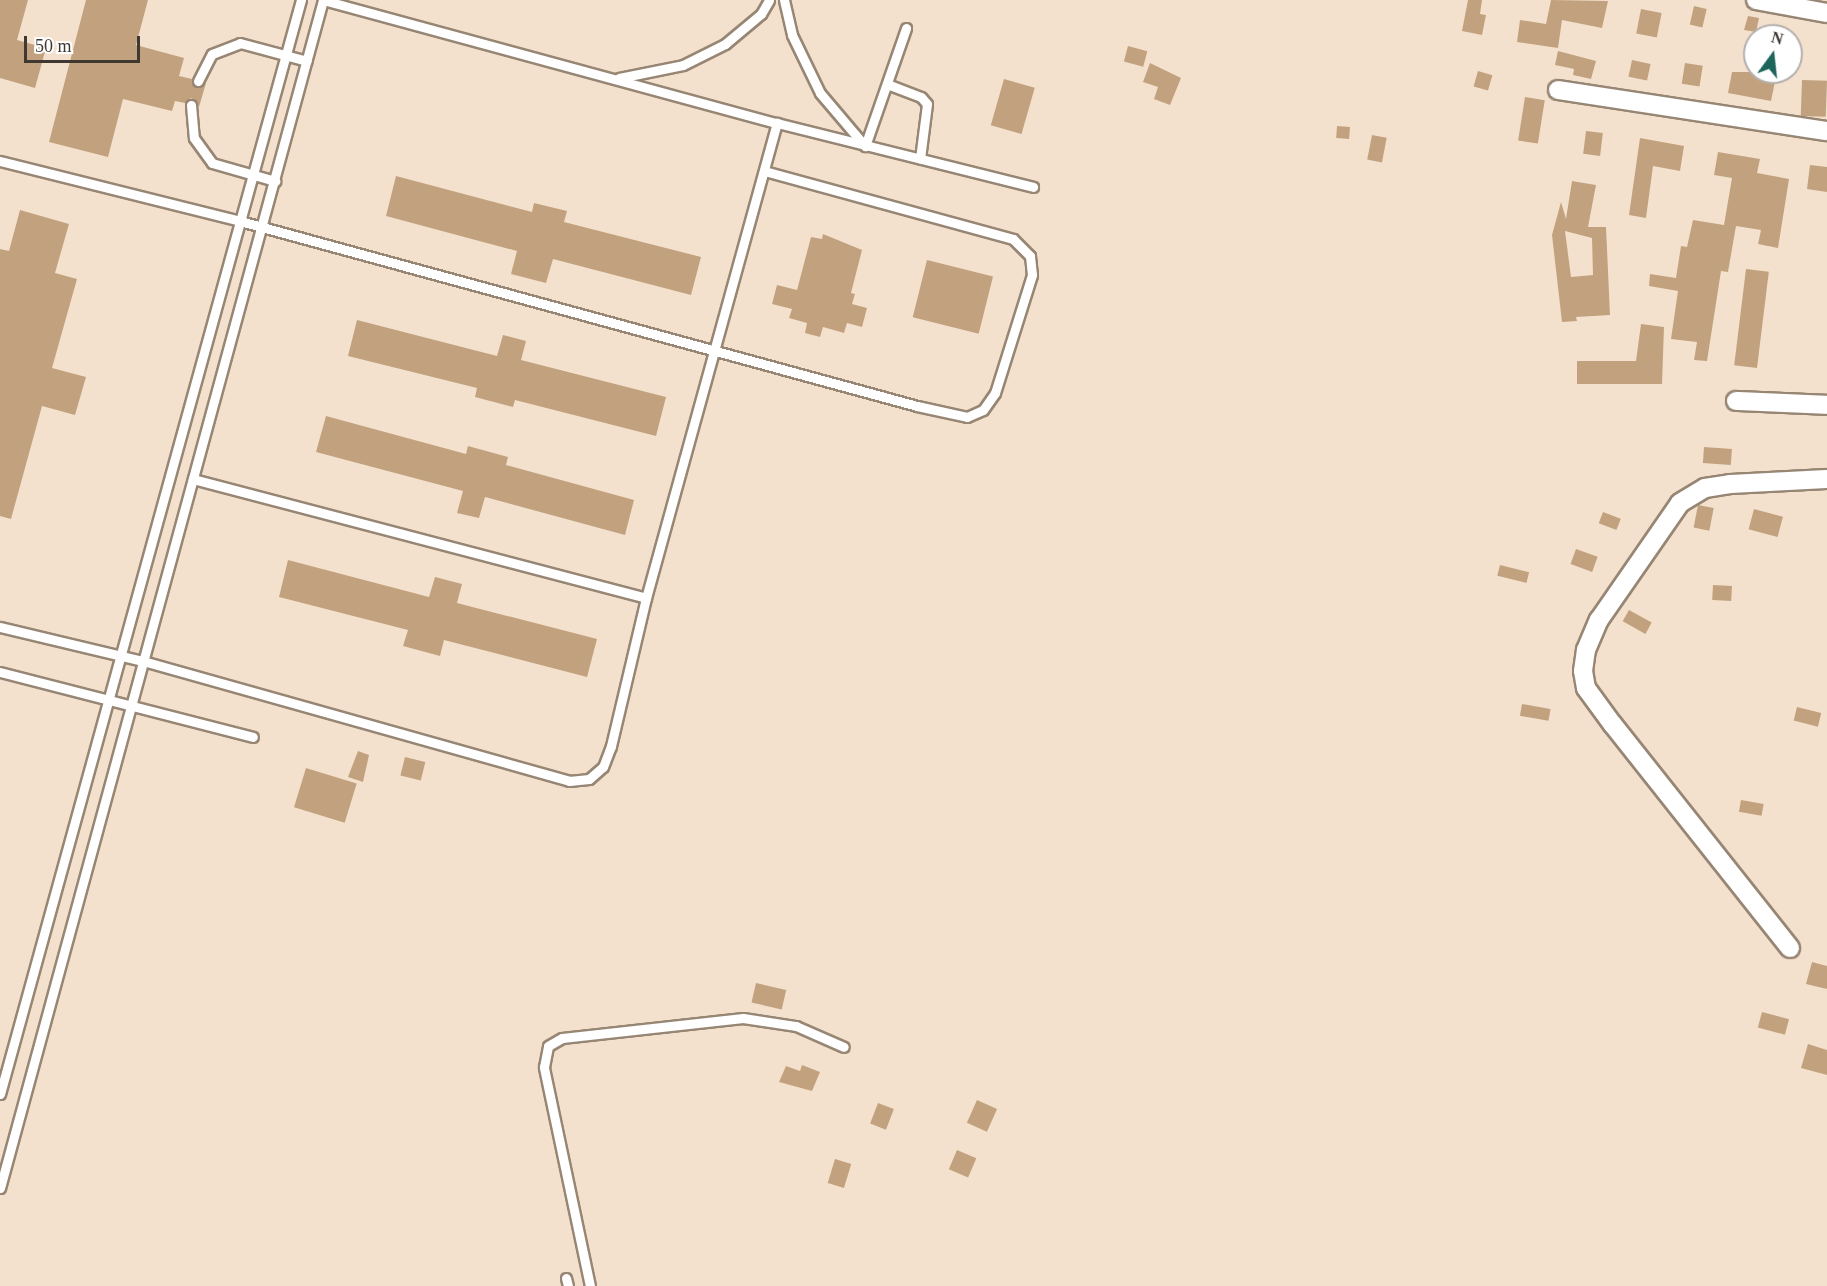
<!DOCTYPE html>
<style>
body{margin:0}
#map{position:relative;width:1827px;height:1286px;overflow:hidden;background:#f4e1cd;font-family:Georgia,serif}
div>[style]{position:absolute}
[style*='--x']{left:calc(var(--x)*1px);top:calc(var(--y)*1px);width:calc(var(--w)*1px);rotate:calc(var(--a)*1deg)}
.building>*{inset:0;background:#c2a27e;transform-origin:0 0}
.roads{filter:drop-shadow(2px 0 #978674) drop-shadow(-2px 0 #978674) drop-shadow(0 2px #978674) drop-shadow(0 -2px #978674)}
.service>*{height:9px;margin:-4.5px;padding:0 4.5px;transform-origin:4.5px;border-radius:4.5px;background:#fff}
.minor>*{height:18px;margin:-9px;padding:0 9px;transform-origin:9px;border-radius:9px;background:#fff}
span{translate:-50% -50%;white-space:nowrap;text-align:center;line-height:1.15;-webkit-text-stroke:4.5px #fff;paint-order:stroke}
.north{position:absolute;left:1743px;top:24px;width:60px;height:60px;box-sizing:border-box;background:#fff;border:2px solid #b3b0ad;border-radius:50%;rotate:15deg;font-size:16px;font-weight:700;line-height:24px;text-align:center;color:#403931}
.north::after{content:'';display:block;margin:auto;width:21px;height:27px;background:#1e665c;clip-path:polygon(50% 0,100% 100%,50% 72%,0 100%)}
.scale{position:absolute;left:24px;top:36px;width:116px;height:27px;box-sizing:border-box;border:3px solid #403931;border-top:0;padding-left:8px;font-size:18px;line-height:21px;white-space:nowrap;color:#403931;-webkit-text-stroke:4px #fff;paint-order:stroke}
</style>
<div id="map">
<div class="building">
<div style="clip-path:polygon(0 0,28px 0,17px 40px,46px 48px,35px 88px,0 78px)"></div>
<div style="clip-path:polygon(86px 0,148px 0,136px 45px,184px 58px,179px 76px,192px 79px,195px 87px,206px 83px,199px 107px,191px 98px,185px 103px,175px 101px,172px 111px,123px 99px,108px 157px,49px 142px)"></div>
<div style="clip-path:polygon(1468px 0,1482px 0,1480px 14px,1486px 15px,1482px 35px,1462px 31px)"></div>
<div style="clip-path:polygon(1551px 0,1608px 1px,1602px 28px,1562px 20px,1558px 48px,1517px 42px,1520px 20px,1546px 24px)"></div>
<div style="left:1694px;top:6px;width:13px;height:19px;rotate:13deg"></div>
<div style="left:1641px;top:9px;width:21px;height:25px;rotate:11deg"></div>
<div style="clip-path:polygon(1748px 16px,1759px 18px,1756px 32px,1744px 30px)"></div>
<div style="left:1128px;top:46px;width:20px;height:16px;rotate:15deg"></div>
<div style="clip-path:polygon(1558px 51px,1596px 61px,1591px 79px,1573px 75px,1574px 69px,1555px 65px)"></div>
<div style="left:1632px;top:60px;width:19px;height:17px;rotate:12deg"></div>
<div style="clip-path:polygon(1150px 63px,1181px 78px,1170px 105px,1154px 99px,1158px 87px,1143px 82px)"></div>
<div style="left:1685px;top:63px;width:18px;height:21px;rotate:9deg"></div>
<div style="left:1478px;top:71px;width:15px;height:16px;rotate:16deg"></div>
<div style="clip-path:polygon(1732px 72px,1777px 72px,1771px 101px,1728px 93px)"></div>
<div style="left:1004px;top:79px;width:32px;height:48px;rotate:16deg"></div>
<div style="left:1802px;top:80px;width:25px;height:36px;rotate:2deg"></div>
<div style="left:1525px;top:97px;width:20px;height:44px;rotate:9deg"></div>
<div style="left:1337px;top:126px;width:13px;height:12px;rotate:4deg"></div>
<div style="left:1586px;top:131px;width:17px;height:23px;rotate:7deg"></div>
<div style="left:1372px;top:135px;width:15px;height:25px;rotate:11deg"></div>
<div style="clip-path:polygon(1640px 138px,1684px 146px,1680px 171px,1653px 166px,1646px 218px,1629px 215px)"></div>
<div style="clip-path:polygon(1718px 152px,1760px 159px,1757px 173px,1789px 179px,1778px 248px,1758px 244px,1761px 230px,1736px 226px,1728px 272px,1721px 271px,1707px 361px,1694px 360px,1697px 342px,1671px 339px,1678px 291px,1649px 286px,1650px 274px,1676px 278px,1681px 246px,1687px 247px,1693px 220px,1724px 225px,1732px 178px,1714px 175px)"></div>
<div style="clip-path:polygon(1810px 165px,1827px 167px,1827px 192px,1807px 189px)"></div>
<div style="clip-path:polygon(396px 176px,532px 212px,534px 203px,567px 211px,564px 222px,701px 257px,691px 295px,553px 259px,546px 283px,511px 274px,517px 251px,386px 216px)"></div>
<div style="clip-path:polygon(evenodd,1572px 181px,1596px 185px,1588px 227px,1606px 227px,1610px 315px,1576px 317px,1577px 321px,1562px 322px,1552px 235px,1561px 202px,1566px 219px,1572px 181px,1565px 231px,1592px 238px,1593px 275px,1571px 277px,1565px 231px)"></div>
<div style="clip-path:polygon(20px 210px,69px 224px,55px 273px,77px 279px,52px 368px,86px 377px,75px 415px,42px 406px,11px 519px,0 516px,0 249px,9px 251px)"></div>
<div style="clip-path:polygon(823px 234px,862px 250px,851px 293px,855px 294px,852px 304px,867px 308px,862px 327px,847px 323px,844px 333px,823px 327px,820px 337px,805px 333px,807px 323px,789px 318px,792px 309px,772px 304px,777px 285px,797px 290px,811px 237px,822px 239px)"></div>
<div style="left:927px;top:260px;width:68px;height:59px;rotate:14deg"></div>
<div style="left:1746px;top:269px;width:23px;height:97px;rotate:7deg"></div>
<div style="clip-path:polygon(357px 320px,497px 356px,503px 335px,526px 341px,521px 360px,666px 397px,656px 436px,515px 400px,513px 407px,475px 397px,477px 388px,348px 356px)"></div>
<div style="clip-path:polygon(1641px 324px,1664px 327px,1662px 384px,1577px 384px,1577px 361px,1636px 361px)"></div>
<div style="clip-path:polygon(326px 416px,466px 454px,468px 446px,508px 457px,506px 465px,634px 500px,625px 535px,485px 497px,479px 518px,457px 513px,463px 491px,316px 452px)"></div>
<div style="left:1704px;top:447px;width:28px;height:16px;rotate:4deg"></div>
<div style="left:1698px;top:505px;width:16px;height:23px;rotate:11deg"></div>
<div style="left:1754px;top:509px;width:30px;height:21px;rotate:15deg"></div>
<div style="left:1603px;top:512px;width:19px;height:12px;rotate:21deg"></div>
<div style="left:1576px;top:549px;width:23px;height:16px;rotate:20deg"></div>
<div style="clip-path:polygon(288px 560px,429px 597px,435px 577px,462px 584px,457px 603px,597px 639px,587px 677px,444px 640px,440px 656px,403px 646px,408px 630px,279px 597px)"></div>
<div style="left:1500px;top:565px;width:30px;height:11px;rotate:14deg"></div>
<div style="left:1713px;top:585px;width:19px;height:15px;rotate:3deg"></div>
<div style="left:1629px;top:610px;width:26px;height:13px;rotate:29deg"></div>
<div style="left:1522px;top:704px;width:29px;height:12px;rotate:10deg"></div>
<div style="left:1797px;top:707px;width:25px;height:14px;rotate:14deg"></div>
<div style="clip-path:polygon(358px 751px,369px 755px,363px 782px,348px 777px)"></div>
<div style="left:405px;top:757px;width:21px;height:19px;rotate:14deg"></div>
<div style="left:306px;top:768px;width:53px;height:41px;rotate:17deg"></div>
<div style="left:1741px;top:800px;width:23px;height:12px;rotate:10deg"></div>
<div style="clip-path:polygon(1812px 962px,1827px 966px,1827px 989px,1806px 984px)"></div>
<div style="left:756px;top:983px;width:31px;height:20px;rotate:13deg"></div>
<div style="left:1762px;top:1012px;width:28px;height:16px;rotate:15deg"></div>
<div style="clip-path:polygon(1808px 1044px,1827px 1050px,1827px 1075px,1801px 1068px)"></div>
<div style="clip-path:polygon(802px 1065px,820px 1072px,812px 1091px,779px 1082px,786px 1066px,800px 1071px)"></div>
<div style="left:977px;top:1100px;width:22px;height:25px;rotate:24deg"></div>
<div style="left:878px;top:1103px;width:17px;height:22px;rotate:21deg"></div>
<div style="left:957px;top:1150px;width:21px;height:21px;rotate:23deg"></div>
<div style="left:835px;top:1159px;width:17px;height:25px;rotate:17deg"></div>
</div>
<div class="roads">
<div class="service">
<div style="--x:323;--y:0;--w:470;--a:15.2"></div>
<div style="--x:777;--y:123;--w:264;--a:14"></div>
<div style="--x:784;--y:0;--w:36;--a:77"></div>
<div style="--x:792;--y:35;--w:64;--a:64.2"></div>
<div style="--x:820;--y:93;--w:70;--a:49.7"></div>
<div style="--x:619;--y:78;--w:65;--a:-11.5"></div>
<div style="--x:683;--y:65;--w:47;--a:-26.6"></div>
<div style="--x:725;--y:44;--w:47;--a:-39.8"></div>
<div style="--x:761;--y:14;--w:16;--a:-60"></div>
<div style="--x:198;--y:81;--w:30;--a:-63"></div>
<div style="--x:212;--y:54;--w:30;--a:-21"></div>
<div style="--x:240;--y:43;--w:69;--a:15"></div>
<div style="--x:887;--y:84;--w:36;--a:21"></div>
<div style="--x:921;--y:97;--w:9;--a:49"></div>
<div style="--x:927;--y:104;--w:55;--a:97.3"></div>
<div style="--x:191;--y:105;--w:33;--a:85"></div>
<div style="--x:194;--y:138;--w:31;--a:54"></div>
<div style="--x:212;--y:163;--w:66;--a:15.9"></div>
<div style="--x:865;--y:146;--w:125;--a:-70.8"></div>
<div style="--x:0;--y:161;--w:247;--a:14"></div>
<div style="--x:240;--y:221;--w:702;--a:15.28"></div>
<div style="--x:917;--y:406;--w:51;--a:12.4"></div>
<div style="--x:967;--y:417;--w:17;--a:-24"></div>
<div style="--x:983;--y:410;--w:21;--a:-55"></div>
<div style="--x:995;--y:393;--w:124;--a:-72.6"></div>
<div style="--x:1032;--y:275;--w:19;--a:-96"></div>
<div style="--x:1030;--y:256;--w:24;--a:-135"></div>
<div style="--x:1013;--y:239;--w:258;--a:-164.7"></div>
<div style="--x:193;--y:479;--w:468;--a:14.7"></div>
<div style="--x:0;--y:627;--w:147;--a:13.4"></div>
<div style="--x:143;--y:661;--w:443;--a:15.7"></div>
<div style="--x:569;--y:781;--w:20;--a:-6"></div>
<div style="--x:589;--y:779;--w:18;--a:-41"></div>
<div style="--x:603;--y:767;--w:22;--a:-69"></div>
<div style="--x:611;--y:746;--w:152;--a:-76.7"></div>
<div style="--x:646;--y:598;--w:493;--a:-74.6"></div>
<div style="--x:0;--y:672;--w:261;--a:14.4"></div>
<div style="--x:0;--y:1094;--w:1135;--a:-74.62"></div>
<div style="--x:0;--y:1188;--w:1231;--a:-74.79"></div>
<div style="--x:566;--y:1278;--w:8;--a:76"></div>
<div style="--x:590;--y:1286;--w:224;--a:-101.9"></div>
<div style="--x:544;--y:1067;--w:21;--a:-79"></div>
<div style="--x:548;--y:1046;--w:16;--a:-30"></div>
<div style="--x:562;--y:1038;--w:182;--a:-6.3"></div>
<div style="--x:743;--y:1018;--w:54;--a:8.6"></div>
<div style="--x:796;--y:1026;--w:52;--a:23.6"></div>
</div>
<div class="minor">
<div style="--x:1756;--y:0;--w:72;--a:10.4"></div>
<div style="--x:1558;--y:90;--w:272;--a:8.7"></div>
<div style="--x:1736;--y:401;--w:91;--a:2.5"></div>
<div style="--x:1790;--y:948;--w:285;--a:-128.4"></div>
<div style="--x:1613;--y:725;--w:46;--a:-126.1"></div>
<div style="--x:1586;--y:688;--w:17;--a:-100"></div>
<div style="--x:1583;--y:671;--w:21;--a:-82"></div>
<div style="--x:1586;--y:650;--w:33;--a:-67"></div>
<div style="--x:1599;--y:620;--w:142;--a:-55.3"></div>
<div style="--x:1680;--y:503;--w:29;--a:-31"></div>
<div style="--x:1705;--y:488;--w:25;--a:-9"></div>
<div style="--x:1730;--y:484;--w:97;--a:-3"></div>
</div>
</div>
<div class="north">N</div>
<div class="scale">50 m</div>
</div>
